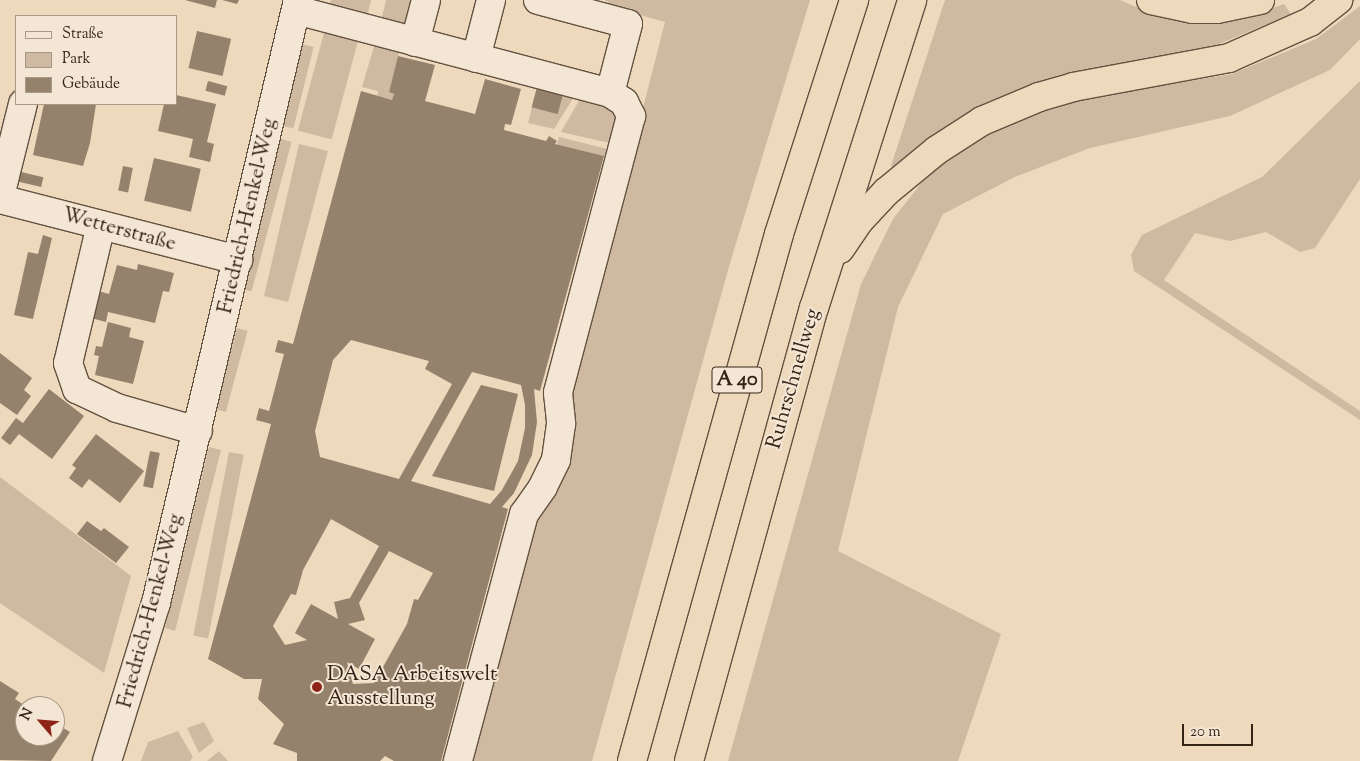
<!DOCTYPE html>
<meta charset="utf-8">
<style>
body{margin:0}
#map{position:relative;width:1360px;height:761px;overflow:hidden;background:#eed9bd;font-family:"Sorts Mill Goudy",serif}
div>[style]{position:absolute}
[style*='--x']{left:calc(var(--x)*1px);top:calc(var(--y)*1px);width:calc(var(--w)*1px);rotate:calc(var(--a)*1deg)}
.green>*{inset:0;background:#cfbaa1;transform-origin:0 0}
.building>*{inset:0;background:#95826d;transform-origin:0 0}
.roads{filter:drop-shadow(1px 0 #635140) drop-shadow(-1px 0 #635140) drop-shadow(0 1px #635140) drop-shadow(0 -1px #635140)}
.minor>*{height:28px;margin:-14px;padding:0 14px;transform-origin:14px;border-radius:14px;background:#f4e6d4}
.highway>*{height:28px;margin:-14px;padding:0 14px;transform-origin:14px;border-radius:14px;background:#eed9bd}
.dots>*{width:14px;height:14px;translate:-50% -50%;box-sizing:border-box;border:2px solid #f4e6d4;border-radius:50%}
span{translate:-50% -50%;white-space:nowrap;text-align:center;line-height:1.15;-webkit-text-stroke:4px #f4e6d4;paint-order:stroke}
.shield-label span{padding:1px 4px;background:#f4e6d4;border:1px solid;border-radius:4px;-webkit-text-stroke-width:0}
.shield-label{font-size:20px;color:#352416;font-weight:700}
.street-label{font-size:21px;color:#352416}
.poi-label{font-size:21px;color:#352416}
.left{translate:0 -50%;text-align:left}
.legend{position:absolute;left:15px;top:15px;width:162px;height:90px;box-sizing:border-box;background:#f4e6d4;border:1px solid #a89888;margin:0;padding:6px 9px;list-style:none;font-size:15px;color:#352416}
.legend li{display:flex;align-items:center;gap:10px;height:25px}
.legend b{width:25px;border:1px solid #a89888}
.north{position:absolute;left:15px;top:696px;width:50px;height:50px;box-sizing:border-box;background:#f4e6d4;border:1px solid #a89888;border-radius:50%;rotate:297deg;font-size:14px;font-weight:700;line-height:20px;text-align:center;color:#352416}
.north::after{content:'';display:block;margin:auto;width:18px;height:22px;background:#8f2418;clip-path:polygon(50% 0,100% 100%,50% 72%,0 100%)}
.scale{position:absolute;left:1182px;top:724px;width:71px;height:22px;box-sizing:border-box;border:2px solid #352416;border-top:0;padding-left:6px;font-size:15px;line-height:18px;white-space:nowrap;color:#352416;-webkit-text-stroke:4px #f4e6d4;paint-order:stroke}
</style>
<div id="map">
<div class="green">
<div style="clip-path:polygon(331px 0,371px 0,367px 17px,329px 7px)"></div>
<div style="clip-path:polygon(386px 0,413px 0,405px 28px,381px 21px)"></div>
<div style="clip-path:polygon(605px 0,810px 0,730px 263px,592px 761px,470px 761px,536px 515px,554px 497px,571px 461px,574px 431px,571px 389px,665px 22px,615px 8px)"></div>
<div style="clip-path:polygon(945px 0,1120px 0,1148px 12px,1219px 21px,1254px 15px,1284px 4px,1291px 14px,1207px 49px,1085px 74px,901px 171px,891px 166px)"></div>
<div style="clip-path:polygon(1360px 6px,1360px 39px,1330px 70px,1230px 116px,1090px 148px,1015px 177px,943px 214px,898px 307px,838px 551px,1001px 634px,958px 761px,728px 761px,861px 284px,893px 219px,926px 177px,967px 143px,1018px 116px,1081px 98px,1232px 74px,1316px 39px)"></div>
<div style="left:325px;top:29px;width:35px;height:105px;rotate:15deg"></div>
<div style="clip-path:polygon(375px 43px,400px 49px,389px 92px,394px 94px,392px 100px,377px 96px,378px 91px,362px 87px)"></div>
<div style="left:302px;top:44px;width:12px;height:84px;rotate:14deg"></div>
<div style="clip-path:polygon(1360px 81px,1360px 179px,1315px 248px,1300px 252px,1266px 232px,1230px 241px,1195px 233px,1164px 280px,1360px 411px,1360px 420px,1134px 271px,1131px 255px,1142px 235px,1262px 177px)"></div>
<div style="clip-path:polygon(563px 94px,574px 97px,554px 129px,528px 123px,532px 107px,557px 114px)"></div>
<div style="clip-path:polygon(580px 99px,611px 106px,617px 116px,610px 143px,561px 132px)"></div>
<div style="left:559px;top:137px;width:49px;height:8px;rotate:14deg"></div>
<div style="left:281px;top:139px;width:11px;height:155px;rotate:15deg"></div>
<div style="clip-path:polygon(299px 144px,328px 151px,288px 302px,264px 296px)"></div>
<div style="left:237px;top:328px;width:11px;height:84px;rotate:15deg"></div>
<div style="clip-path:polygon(209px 447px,221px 450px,175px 631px,165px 628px)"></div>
<div style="left:229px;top:452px;width:15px;height:187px;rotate:11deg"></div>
<div style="clip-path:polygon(0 477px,131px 576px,104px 673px,0 603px)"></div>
<div style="clip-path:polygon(204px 722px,214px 741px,199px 753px,187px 728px)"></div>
<div style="clip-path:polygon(178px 731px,193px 757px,190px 761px,141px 761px,148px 742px)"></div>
<div style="clip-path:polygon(219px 751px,228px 761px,207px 761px)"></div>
</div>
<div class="building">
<div style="clip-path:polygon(185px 0,217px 0,215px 8px)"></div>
<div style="clip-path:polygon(222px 0,239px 0,237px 4px)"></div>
<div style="left:197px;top:31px;width:35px;height:38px;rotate:13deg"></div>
<div style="clip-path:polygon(evenodd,398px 56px,435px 65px,425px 101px,475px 114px,485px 79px,521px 89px,511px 125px,505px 124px,504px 130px,546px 141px,549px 136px,557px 141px,555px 144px,604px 156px,540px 391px,534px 389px,537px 422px,532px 455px,514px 493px,502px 507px,508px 509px,441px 761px,394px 761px,385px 756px,380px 761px,297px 761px,297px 753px,273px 744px,284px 724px,258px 699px,262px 679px,244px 679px,208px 659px,271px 424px,256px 420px,259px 408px,269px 411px,284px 354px,275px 352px,278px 340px,293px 344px,361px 91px,392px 100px,394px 94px,389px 92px,398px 56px,351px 340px,429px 361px,425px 369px,452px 384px,399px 479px,320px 457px,315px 431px,333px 360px,351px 340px,398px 56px,472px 372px,521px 385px,525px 405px,525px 428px,518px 461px,502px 490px,490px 504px,411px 481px,472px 372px,398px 56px,331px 519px,379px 546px,350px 598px,334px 602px,338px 619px,311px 604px,295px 633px,307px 640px,285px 645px,273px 626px,291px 594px,296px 595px,303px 570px,331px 519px,398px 56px,389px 551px,433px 573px,418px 600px,414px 599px,407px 624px,374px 683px,353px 684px,347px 662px,359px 669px,375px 639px,348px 624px,365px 620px,359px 603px,389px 551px)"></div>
<div style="left:208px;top:81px;width:20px;height:10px;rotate:15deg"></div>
<div style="left:537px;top:87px;width:27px;height:21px;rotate:15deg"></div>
<div style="clip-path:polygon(176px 95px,216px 104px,207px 142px,214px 144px,210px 162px,189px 157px,193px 139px,158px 131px,164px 104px,176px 104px)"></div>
<div style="clip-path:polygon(44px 104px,96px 104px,90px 143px,83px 166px,33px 155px)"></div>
<div style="left:154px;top:158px;width:48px;height:44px;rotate:13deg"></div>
<div style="left:123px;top:166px;width:10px;height:25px;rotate:11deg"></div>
<div style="left:21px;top:172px;width:23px;height:10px;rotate:13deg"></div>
<div style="clip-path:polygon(43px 235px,52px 238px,33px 319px,14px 315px,28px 252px,38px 254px)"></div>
<div style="clip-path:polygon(138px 264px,174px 273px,169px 292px,163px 291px,155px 323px,108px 312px,106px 322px,91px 318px,98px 291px,109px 294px,117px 265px,137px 270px)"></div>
<div style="clip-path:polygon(108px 322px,131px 328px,129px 337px,144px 341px,133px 384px,95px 375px,99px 356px,94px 355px,96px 346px,102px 347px)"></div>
<div style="clip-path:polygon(0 353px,32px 378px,24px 390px,31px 396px,17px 415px,0 403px)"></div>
<div style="clip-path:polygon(481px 385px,518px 394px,494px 491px,432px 476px)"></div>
<div style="clip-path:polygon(49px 389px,84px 416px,52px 459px,19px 434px,10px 445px,1px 438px,16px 418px,23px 423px)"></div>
<div style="clip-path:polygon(96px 434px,144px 471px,120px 503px,89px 479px,82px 488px,69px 478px,76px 468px,72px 465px)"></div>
<div style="left:150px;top:451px;width:10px;height:36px;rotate:11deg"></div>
<div style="clip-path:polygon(87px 521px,101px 531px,104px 528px,129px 547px,116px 563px,77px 534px)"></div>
<div style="clip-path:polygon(0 681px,19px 693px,15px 699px,24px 705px,28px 699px,38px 706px,25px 706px,25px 736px,55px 736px,55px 717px,61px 721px,58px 725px,70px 732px,51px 761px,0 760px)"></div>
</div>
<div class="roads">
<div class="minor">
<div style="--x:538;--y:0;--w:93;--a:14.9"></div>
<div style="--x:628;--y:24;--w:71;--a:104.6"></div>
<div style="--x:296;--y:10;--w:325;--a:14.8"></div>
<div style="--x:610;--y:93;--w:17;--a:33"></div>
<div style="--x:624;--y:102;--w:16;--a:63"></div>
<div style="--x:631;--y:116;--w:286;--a:104.8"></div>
<div style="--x:558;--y:393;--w:31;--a:84"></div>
<div style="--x:561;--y:424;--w:36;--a:98"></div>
<div style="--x:556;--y:460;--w:30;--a:116"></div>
<div style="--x:543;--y:487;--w:33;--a:125"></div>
<div style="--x:524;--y:514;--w:256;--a:105"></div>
<div style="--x:415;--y:42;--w:43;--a:-75.3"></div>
<div style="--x:476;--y:58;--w:60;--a:-75.5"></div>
<div style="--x:0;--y:196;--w:95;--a:-76"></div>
<div style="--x:0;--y:199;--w:246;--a:14.4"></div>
<div style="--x:101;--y:225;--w:142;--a:103.4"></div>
<div style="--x:68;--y:363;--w:28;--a:71"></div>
<div style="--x:77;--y:389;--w:44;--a:25.4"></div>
<div style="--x:117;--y:408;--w:84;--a:15.9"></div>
<div style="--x:107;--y:761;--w:165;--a:-72.8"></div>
<div style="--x:156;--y:603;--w:619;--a:-76.75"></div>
</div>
<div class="highway">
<div style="--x:1151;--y:0;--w:43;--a:12.1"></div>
<div style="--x:1193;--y:9;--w:24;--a:0"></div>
<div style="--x:1217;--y:9;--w:44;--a:-11.8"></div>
<div style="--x:840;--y:249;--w:34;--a:-56"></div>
<div style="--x:859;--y:221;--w:40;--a:-47"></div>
<div style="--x:886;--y:192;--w:66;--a:-39.5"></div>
<div style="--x:937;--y:150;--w:54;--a:-32.8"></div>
<div style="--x:982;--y:121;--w:62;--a:-22.8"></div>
<div style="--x:1039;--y:97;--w:35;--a:-16"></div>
<div style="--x:1073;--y:87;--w:159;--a:-10.5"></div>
<div style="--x:1229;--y:58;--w:89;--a:-24"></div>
<div style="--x:1310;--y:22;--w:36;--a:-38"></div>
<div style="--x:632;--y:761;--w:547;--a:-74.41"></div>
<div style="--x:779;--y:234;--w:246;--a:-72.2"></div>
<div style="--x:689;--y:761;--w:470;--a:-74.6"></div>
<div style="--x:814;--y:308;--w:323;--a:-72.3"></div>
</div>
</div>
<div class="dots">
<div style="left:317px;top:687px;background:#8f2418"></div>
</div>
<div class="shield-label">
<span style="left:737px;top:380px">A 40</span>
</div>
<div class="street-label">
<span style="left:248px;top:216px;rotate:-77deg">Friedrich-Henkel-Weg</span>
<span style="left:119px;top:230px;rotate:15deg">Wetterstraße</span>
<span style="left:794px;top:379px;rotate:-74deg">Ruhrschnellweg</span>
<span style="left:151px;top:611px;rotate:-75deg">Friedrich-Henkel-Weg</span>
</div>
<div class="poi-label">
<span class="left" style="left:327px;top:687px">DASA Arbeitswelt<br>Ausstellung</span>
</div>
<ul class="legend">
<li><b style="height:6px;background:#f4e6d4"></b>Straße</li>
<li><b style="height:14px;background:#cfbaa1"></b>Park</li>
<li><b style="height:14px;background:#95826d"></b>Gebäude</li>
</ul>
<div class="north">N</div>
<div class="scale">20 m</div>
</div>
